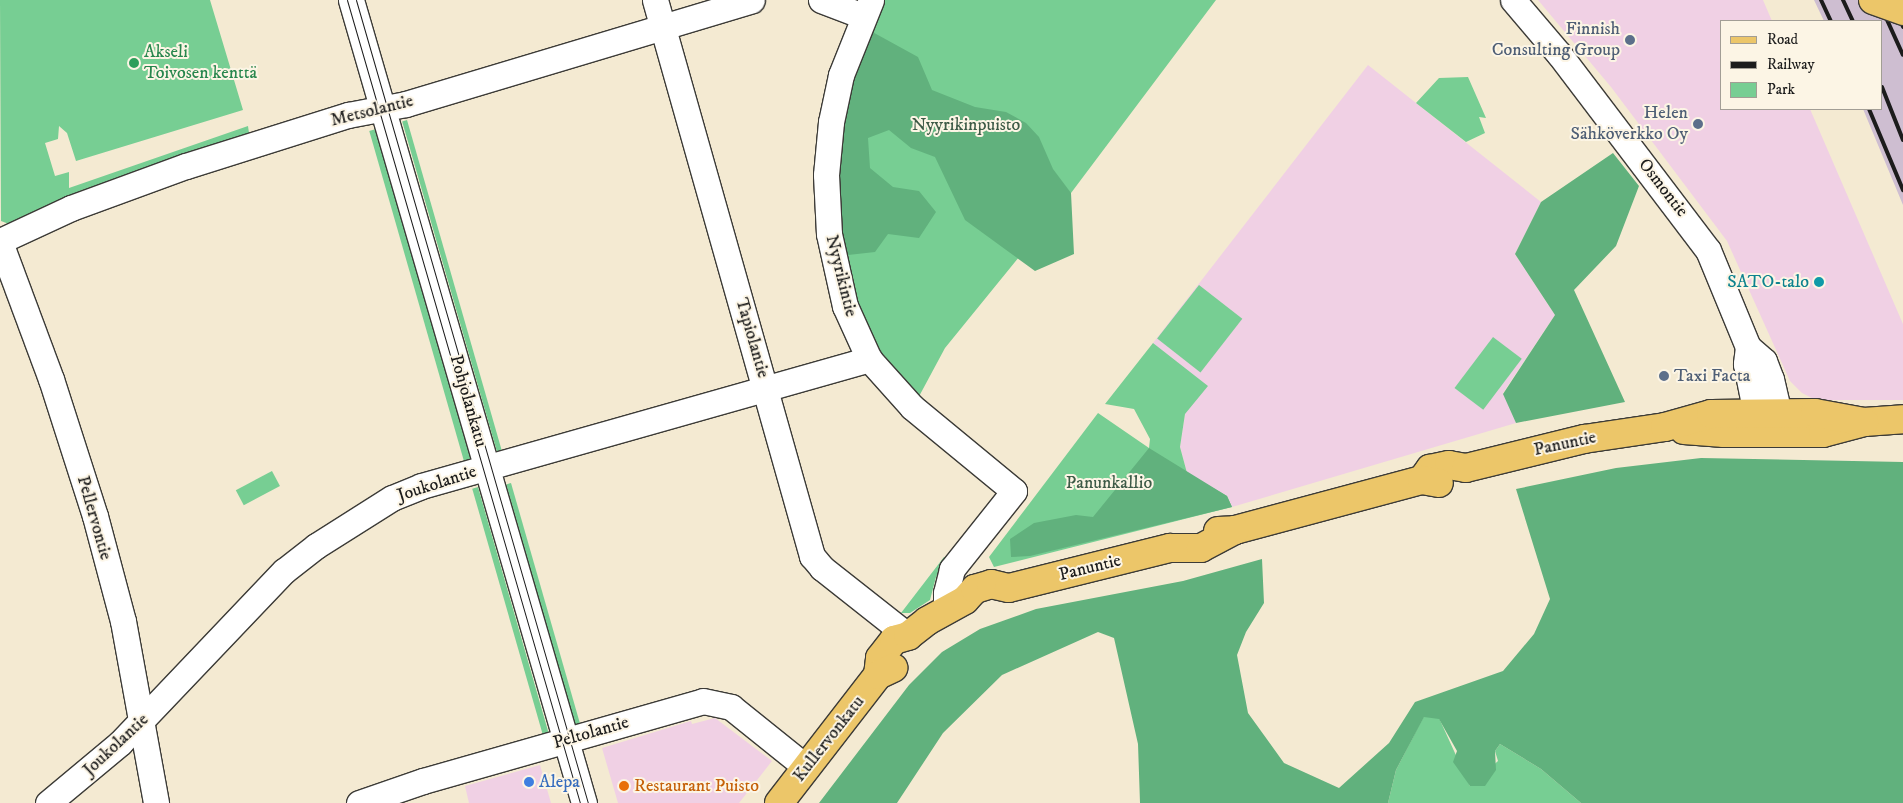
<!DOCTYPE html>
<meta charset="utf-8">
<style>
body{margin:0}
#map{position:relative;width:1903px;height:803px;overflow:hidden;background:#f4ead2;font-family:"IM FELL DW Pica",serif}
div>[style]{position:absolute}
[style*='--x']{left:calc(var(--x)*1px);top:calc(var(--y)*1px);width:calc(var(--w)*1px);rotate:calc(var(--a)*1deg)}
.built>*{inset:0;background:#f0d0e4}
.industrial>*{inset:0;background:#cebed1}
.green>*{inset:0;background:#77ce93;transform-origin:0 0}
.forest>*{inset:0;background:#61b17d}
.roads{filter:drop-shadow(1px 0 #3c3b37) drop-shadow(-1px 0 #3c3b37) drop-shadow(0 1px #3c3b37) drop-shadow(0 -1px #3c3b37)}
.minor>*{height:25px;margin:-12.5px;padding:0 12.5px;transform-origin:12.5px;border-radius:12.5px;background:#fff}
.major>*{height:28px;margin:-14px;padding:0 14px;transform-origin:14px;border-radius:14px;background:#ecc669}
.tram>*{height:1px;margin:-0.5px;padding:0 0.5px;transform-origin:0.5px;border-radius:0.5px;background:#1c1c1c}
.rail>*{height:4px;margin:-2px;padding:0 2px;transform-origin:2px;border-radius:2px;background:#1c1c1c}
.bridges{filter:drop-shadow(1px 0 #3c3b37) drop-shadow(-1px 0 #3c3b37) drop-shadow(0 1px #3c3b37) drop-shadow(0 -1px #3c3b37)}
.highway-bridge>*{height:28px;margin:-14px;padding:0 14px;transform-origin:14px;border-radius:14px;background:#ecc669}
.dots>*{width:14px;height:14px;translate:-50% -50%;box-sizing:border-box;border:2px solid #fcf5e5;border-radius:50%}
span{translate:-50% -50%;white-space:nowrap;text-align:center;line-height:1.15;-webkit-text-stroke:4px #fcf5e5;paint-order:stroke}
.service-label{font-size:18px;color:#4e5e75}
.right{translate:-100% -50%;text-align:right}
.left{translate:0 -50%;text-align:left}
.leisure-label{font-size:18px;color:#27864d}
.street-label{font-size:18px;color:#1c1c1c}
.park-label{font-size:18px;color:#3c5a46}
.culture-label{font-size:18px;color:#0d838f}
.shop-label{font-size:18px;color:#366cbe}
.food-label{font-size:18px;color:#c56008}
.legend{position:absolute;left:1720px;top:20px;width:162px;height:90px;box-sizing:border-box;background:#fcf5e5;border:1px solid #a29e95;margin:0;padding:6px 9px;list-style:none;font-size:15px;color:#1c1c1c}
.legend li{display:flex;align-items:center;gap:10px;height:25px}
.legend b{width:25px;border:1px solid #a29e95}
</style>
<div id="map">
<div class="built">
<div style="clip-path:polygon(1538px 0,1763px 0,1772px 21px,1722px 21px,1722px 109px,1810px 109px,1903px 324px,1903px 400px,1816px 400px,1802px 393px,1790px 381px,1727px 241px,1611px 87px)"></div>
<div style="clip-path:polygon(1368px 65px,1541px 202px,1515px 254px,1555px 315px,1503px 393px,1516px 423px,1232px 507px,1227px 496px,1187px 473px,1180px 447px,1185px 414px,1153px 343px)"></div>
<div style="clip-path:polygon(715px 718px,772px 761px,739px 803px,618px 803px,602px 748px,691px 721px,692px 724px)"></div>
<div style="clip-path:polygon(540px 765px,551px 803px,469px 803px,465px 786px)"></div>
</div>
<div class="industrial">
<div style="clip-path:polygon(1814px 0,1903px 0,1903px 205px,1863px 109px,1882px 109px,1882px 21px,1824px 21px)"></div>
</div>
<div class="green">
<div style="clip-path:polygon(0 0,210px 0,243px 110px,76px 161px,67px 133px,59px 126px,58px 139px,45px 143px,55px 176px,69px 172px,69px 188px,248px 126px,249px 133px,9px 224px,1px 221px)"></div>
<div style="clip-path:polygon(883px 0,1216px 0,1071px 193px,945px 348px,916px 402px,875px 355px,839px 256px,839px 124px)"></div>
<div style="clip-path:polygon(1468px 77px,1486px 118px,1479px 117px,1485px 133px,1466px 142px,1416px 103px,1439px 78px)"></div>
<div style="left:407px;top:120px;width:345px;height:5px;rotate:74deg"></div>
<div style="left:376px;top:129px;width:345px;height:7px;rotate:74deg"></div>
<div style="left:1199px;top:285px;width:55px;height:68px;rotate:38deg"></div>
<div style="left:1493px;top:337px;width:36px;height:64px;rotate:37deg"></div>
<div style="clip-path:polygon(1153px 343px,1208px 386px,1185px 414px,1180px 447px,1187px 473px,1227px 496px,1232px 507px,994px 567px,989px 557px,1098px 413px,1149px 448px,1150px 439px,1134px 409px,1105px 404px)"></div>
<div style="left:272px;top:471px;width:17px;height:41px;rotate:62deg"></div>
<div style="left:511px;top:483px;width:251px;height:5px;rotate:74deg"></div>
<div style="left:478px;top:487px;width:255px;height:6px;rotate:74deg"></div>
<div style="clip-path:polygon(944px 557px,948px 560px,936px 577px,930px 600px,910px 613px,901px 613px)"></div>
<div style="clip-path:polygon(1424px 716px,1439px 718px,1470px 786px,1498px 761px,1495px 751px,1500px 744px,1541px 769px,1581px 803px,1388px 803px,1396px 770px)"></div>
</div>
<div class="forest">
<div style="clip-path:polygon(867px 29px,918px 57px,932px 90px,975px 107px,1006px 112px,1026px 123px,1039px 137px,1053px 169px,1071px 193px,1074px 254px,1035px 271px,965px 220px,935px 157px,911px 148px,889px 130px,868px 138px,870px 168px,893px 187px,919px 191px,936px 212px,919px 238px,888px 234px,875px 252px,839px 256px,835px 233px,839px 124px)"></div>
<div style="clip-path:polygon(1613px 153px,1639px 186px,1616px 246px,1574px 290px,1625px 402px,1516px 423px,1503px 394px,1555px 315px,1515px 254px,1541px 202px)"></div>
<div style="clip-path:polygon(1149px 448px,1227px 496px,1232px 507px,1030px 556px,1011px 557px,1010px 539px,1034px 523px,1076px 515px,1093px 517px)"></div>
<div style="clip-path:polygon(1701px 458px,1903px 462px,1903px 803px,1581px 803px,1541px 769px,1500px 744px,1495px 751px,1496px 770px,1485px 786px,1470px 786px,1453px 762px,1457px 751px,1439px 719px,1424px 717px,1396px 770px,1388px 803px,1140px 803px,1138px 744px,1114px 638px,1098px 632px,1002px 675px,943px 733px,897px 803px,819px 803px,909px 685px,942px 652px,980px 629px,1036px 609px,1183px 581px,1262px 559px,1264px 603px,1246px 632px,1237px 655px,1248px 713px,1284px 763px,1339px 788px,1389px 743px,1415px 702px,1503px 671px,1534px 634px,1550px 599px,1516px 489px,1616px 468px)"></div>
</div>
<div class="roads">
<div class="minor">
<div style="--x:351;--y:0;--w:836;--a:73.82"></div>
<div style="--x:655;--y:0;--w:578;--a:74.23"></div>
<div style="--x:812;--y:556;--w:16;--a:50"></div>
<div style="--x:822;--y:568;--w:110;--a:38.3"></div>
<div style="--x:821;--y:0;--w:45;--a:20.9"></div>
<div style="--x:871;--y:0;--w:81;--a:111.8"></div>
<div style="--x:841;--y:75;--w:48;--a:102"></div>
<div style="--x:831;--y:122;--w:53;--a:95.4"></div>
<div style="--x:826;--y:175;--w:59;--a:87.1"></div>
<div style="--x:829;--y:234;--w:74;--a:77.5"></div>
<div style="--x:845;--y:306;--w:58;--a:65.6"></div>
<div style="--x:869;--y:359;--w:64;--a:48.1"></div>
<div style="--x:912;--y:407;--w:132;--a:39.5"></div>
<div style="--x:1014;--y:491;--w:100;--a:128.5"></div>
<div style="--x:952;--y:569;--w:25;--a:104"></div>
<div style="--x:946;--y:593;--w:17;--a:90"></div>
<div style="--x:1513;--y:0;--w:71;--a:49.6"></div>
<div style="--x:1559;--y:54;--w:246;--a:52.8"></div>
<div style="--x:1708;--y:250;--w:105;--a:67.6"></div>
<div style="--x:1748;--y:347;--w:21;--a:41"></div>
<div style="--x:1764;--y:361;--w:19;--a:69"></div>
<div style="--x:1771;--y:379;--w:35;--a:77"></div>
<div style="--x:1779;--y:413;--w:21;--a:115"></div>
<div style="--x:0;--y:241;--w:78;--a:-24.9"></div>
<div style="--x:71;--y:208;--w:122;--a:-20.1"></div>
<div style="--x:186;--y:166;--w:170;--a:-17.5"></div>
<div style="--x:348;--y:115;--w:59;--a:-10.7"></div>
<div style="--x:406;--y:104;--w:361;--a:-16.7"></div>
<div style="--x:0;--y:242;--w:146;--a:69.6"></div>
<div style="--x:51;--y:379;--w:144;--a:72.2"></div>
<div style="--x:95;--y:516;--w:109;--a:75.1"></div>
<div style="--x:123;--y:621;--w:185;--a:79.7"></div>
<div style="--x:1748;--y:347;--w:17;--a:97"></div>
<div style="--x:1746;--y:364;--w:51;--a:78.7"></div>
<div style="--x:1756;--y:414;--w:19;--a:55"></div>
<div style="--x:48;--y:803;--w:94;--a:-39.8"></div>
<div style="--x:120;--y:743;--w:238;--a:-46.4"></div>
<div style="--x:284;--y:571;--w:41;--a:-38"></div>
<div style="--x:316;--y:546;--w:90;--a:-32.3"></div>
<div style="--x:392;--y:498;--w:31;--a:-22"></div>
<div style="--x:421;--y:486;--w:466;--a:-15.8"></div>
<div style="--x:359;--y:803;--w:68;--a:-19"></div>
<div style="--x:423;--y:781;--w:291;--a:-15.9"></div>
<div style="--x:703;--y:701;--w:29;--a:12"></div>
<div style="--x:731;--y:707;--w:97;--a:38.8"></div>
</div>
<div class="major">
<div style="--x:1684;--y:430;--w:40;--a:4.3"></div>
<div style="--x:1724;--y:433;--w:99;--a:0"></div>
<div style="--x:1823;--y:433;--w:42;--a:-15"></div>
<div style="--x:1864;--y:422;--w:39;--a:-4"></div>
<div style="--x:1422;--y:480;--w:14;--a:-54"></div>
<div style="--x:1430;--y:469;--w:19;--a:-12"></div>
<div style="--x:1449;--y:465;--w:17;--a:10"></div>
<div style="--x:1466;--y:468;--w:122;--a:-13.8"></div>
<div style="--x:1584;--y:439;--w:82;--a:-8.4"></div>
<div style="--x:1665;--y:427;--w:48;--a:-15.8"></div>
<div style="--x:1711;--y:414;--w:104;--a:-0.6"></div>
<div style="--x:1815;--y:413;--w:50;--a:10.4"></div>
<div style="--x:1218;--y:531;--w:17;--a:-3"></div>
<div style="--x:1235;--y:530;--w:194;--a:-15"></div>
<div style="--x:1422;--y:480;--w:17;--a:10"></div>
<div style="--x:878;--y:675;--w:17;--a:-83"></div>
<div style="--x:880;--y:658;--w:23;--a:-52"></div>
<div style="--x:894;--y:640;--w:15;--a:-16"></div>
<div style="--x:908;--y:636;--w:24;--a:-38"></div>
<div style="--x:927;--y:621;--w:43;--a:-28.9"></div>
<div style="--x:965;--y:600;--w:15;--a:-48"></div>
<div style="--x:975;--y:589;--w:17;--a:-17"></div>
<div style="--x:991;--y:584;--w:18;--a:13"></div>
<div style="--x:1009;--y:588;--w:166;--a:-14"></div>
<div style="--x:1170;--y:548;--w:31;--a:0"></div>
<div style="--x:1201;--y:548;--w:38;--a:-28"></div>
<div style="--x:779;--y:803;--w:162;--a:-52.3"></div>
<div style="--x:878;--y:675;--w:17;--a:-25"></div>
</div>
</div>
<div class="tram">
<div style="--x:347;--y:0;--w:836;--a:73.82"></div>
<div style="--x:356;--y:0;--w:836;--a:73.89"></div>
</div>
<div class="rail">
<div style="--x:1821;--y:0;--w:23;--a:65"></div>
<div style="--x:1843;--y:0;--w:23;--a:65"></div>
<div style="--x:1878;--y:0;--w:60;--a:65.6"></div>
<div style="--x:1890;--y:0;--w:30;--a:64"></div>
<div style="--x:1882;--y:87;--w:57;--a:68.4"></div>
<div style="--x:1869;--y:109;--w:88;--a:67.2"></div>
</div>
<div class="bridges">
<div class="highway-bridge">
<div style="--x:1873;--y:0;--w:32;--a:20"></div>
</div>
</div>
<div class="dots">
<div style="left:1630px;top:40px;background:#5c6f8a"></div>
<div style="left:134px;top:63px;background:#2e9e5b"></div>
<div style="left:1698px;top:124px;background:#5c6f8a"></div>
<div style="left:1819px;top:282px;background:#0f9aa8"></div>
<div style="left:1664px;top:376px;background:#5c6f8a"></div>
<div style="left:529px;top:782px;background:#3f7fe0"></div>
<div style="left:624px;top:786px;background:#e8710a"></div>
</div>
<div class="service-label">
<span class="right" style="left:1620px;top:40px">Finnish<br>Consulting Group</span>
<span class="right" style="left:1688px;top:124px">Helen<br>Sähköverkko Oy</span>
<span class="left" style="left:1674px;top:376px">Taxi Facta</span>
</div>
<div class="leisure-label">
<span class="left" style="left:144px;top:63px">Akseli<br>Toivosen kenttä</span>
</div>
<div class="street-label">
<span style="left:372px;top:111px;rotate:-14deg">Metsolantie</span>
<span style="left:1663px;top:188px;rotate:52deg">Osmontie</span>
<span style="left:841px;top:276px;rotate:76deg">Nyyrikintie</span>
<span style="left:752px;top:338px;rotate:74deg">Tapiolantie</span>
<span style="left:468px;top:401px;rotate:74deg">Pohjolankatu</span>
<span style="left:1565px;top:444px;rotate:-12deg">Panuntie</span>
<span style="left:437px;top:484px;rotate:-18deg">Joukolantie</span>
<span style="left:94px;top:518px;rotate:74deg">Pellervontie</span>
<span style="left:1090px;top:568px;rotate:-14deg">Panuntie</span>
<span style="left:591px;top:733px;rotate:-16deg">Peltolantie</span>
<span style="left:829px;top:739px;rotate:-52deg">Kullervonkatu</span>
<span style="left:116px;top:745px;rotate:-43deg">Joukolantie</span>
</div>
<div class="park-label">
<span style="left:966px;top:125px">Nyyrikinpuisto</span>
<span style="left:1109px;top:483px">Panunkallio</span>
</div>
<div class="culture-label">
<span class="right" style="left:1809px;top:282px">SATO-talo</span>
</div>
<div class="shop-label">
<span class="left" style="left:539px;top:782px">Alepa</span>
</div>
<div class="food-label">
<span class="left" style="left:634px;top:786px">Restaurant Puisto</span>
</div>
<ul class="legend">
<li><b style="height:6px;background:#ecc669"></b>Road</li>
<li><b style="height:6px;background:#1c1c1c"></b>Railway</li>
<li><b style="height:14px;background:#77ce93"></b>Park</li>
</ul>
</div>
